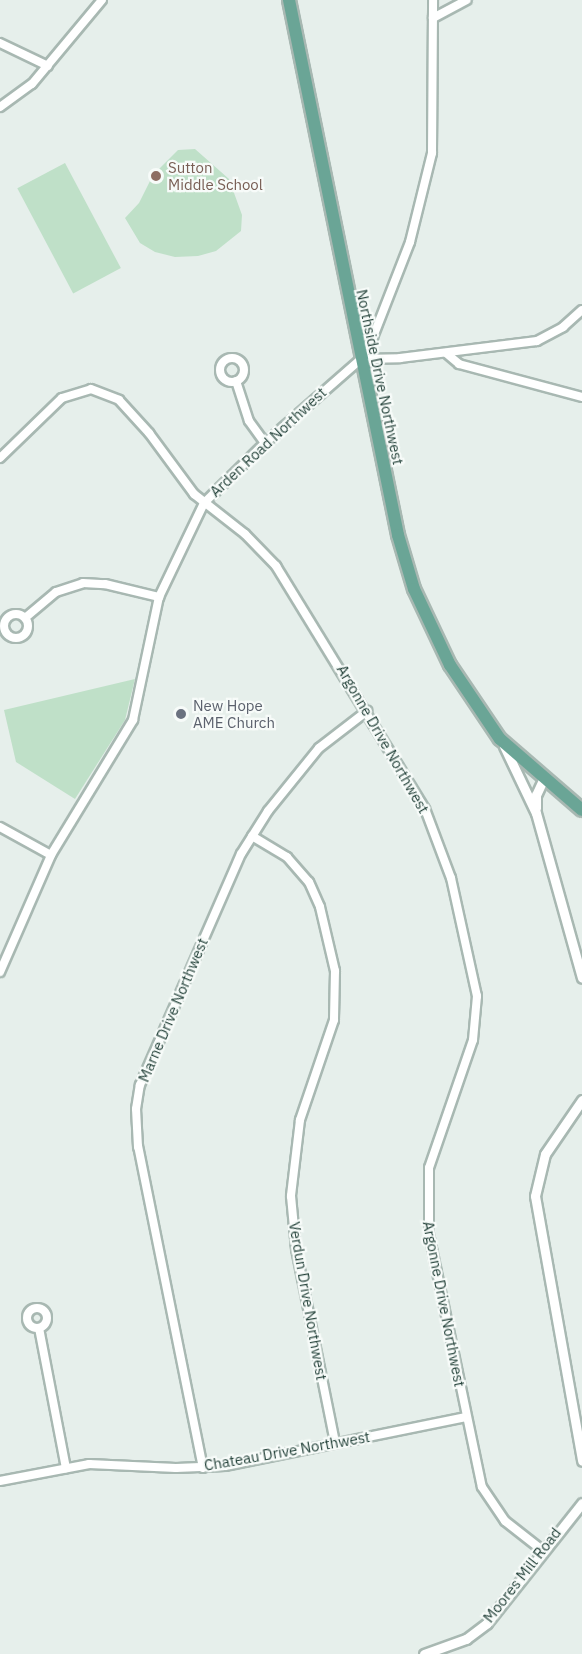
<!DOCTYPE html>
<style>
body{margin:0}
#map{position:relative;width:582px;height:1654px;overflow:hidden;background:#e6efeb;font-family:"IBM Plex Sans",sans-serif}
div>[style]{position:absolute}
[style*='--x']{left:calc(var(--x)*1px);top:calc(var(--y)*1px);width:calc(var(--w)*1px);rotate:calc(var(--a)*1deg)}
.green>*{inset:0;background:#bfe0c8;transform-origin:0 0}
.roads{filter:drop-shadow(2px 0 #a8b8b2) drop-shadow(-2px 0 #a8b8b2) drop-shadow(0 2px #a8b8b2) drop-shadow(0 -2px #a8b8b2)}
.minor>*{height:8px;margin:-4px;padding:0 4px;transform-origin:4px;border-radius:4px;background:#fff}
.minor>.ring{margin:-4px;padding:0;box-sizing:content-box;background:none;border:8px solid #fff;border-radius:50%}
.tertiary>*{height:9px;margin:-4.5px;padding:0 4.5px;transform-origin:4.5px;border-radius:4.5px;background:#fff}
.primary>*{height:12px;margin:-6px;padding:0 6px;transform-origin:6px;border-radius:6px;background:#6aa596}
.dots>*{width:16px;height:16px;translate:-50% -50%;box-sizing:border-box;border:3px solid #f7fbf9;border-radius:50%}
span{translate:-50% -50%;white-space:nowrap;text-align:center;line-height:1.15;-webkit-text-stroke:4.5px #f7fbf9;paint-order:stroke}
.education-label{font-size:15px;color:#785e54}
.left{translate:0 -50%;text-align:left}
.street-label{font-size:15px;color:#24423a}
.worship-label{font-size:15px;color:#5b616d}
</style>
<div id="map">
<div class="green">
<div style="clip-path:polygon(195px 149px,229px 179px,242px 215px,241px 231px,216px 251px,198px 256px,175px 257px,155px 252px,140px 243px,125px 218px,139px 203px,153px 175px,178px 150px)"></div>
<div style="left:65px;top:163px;width:119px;height:54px;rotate:62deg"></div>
<div style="clip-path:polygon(135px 679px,125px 720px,75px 799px,16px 762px,4px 710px)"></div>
</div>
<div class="roads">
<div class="minor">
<div style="--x:433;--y:18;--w:38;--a:-28"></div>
<div style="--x:0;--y:43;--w:53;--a:25.6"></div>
<div style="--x:0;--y:107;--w:39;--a:-36"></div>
<div style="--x:32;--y:84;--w:109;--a:-50.2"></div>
<div style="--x:446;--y:353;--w:17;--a:40"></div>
<div style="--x:459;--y:364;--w:127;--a:15"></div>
<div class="ring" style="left:220px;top:358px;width:16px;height:16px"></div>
<div style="--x:361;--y:359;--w:39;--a:-1"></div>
<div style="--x:400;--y:358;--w:138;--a:-7.1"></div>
<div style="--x:537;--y:341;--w:30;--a:-28"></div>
<div style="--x:563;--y:327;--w:25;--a:-42"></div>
<div style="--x:236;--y:381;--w:42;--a:72"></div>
<div style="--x:249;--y:421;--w:27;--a:54"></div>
<div style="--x:0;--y:458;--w:86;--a:-44.1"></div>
<div style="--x:62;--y:398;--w:30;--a:-17"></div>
<div style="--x:91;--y:389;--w:30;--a:21"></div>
<div style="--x:119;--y:400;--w:45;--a:47.7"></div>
<div style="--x:149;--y:433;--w:76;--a:53.6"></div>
<div style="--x:194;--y:494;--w:65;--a:38.1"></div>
<div style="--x:245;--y:534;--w:45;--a:45.9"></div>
<div style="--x:276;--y:566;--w:285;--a:58.5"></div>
<div style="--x:425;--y:809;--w:74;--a:69.4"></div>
<div style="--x:451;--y:878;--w:121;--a:77.6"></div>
<div style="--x:477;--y:996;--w:44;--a:95.2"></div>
<div style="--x:473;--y:1040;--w:135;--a:109"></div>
<div style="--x:429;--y:1168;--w:66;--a:90"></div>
<div style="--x:429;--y:1234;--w:258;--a:78.2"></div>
<div style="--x:482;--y:1487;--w:41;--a:55.9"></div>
<div style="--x:505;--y:1521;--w:47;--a:38.1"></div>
<div class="ring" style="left:4px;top:614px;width:16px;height:16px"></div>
<div style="--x:25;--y:618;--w:40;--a:-40"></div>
<div style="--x:56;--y:592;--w:28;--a:-18"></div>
<div style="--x:83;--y:583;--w:22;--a:3"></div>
<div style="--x:105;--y:584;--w:56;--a:13.5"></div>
<div style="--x:0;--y:827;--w:58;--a:28.8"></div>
<div style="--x:252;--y:836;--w:41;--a:31"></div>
<div style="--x:287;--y:857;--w:33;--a:49"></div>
<div style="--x:309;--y:882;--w:27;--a:66"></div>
<div style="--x:320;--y:907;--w:66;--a:76.8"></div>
<div style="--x:335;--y:971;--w:49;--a:91.2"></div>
<div style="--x:334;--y:1020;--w:106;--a:108.8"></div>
<div style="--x:300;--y:1120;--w:77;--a:96.8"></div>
<div style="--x:291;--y:1196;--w:53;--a:84.6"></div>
<div style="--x:296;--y:1249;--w:198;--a:78.6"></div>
<div style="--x:0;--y:972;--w:128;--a:-66.4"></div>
<div style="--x:51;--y:855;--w:158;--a:-58.7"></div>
<div style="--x:133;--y:720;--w:126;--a:-78.1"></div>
<div style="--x:159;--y:597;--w:104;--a:-64.4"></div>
<div style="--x:204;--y:503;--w:86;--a:-44.5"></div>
<div style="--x:265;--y:443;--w:128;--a:-41.2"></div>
<div style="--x:361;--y:359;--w:25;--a:-61"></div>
<div style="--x:373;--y:337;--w:102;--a:-68.7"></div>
<div style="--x:410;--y:242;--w:92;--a:-76.1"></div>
<div style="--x:432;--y:153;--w:153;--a:-89.6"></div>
<div class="ring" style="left:27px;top:1308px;width:12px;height:12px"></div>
<div style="--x:39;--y:1328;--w:143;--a:79.1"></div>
<div style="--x:203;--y:1468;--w:328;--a:-101.4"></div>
<div style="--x:138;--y:1147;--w:38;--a:-93"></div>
<div style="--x:136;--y:1109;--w:24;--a:-81"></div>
<div style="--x:140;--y:1085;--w:252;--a:-66.4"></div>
<div style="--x:241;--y:854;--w:51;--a:-57.9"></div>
<div style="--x:268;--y:811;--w:81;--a:-51"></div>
<div style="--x:319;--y:748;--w:61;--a:-37.6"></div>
<div style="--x:0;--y:1481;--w:91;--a:-10.8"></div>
<div style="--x:89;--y:1464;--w:87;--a:2.6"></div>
<div style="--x:176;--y:1468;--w:49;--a:-2.3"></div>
<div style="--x:225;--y:1466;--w:246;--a:-11.5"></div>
</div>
<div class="tertiary">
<div style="--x:504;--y:746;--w:74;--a:64.5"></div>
<div style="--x:536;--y:813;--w:171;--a:74.4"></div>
<div style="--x:536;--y:808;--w:13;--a:-90"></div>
<div style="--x:536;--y:795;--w:17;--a:-65"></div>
<div style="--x:582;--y:1100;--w:65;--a:124.4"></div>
<div style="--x:545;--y:1154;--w:43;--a:103.4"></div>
<div style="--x:535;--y:1196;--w:269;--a:79.9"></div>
<div style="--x:424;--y:1654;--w:45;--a:-19.7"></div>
<div style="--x:466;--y:1639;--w:26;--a:-37"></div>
<div style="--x:487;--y:1623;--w:153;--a:-51.6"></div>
</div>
<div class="primary">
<div style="--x:289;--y:0;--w:546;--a:78.48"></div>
<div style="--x:398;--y:535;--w:56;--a:73.5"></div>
<div style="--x:414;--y:589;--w:84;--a:64.7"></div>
<div style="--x:450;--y:665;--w:89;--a:56"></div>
<div style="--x:500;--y:739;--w:108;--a:40.9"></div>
</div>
</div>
<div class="dots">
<div style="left:156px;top:176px;background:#8d6e63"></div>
<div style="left:181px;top:714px;background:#6b7280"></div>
</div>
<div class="education-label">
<span class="left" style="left:168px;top:176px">Sutton<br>Middle School</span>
</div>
<div class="street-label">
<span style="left:380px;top:377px;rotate:78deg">Northside Drive Northwest</span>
<span style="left:268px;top:442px;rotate:-43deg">Arden Road Northwest</span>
<span style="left:383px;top:739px;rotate:60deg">Argonne Drive Northwest</span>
<span style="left:173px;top:1010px;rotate:-67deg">Marne Drive Northwest</span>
<span style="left:308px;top:1301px;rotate:80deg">Verdun Drive Northwest</span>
<span style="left:444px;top:1304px;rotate:79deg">Argonne Drive Northwest</span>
<span style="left:287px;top:1451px;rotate:-10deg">Chateau Drive Northwest</span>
<span style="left:522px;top:1575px;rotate:-52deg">Moores Mill Road</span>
</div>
<div class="worship-label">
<span class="left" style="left:193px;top:714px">New Hope<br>AME Church</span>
</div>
</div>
